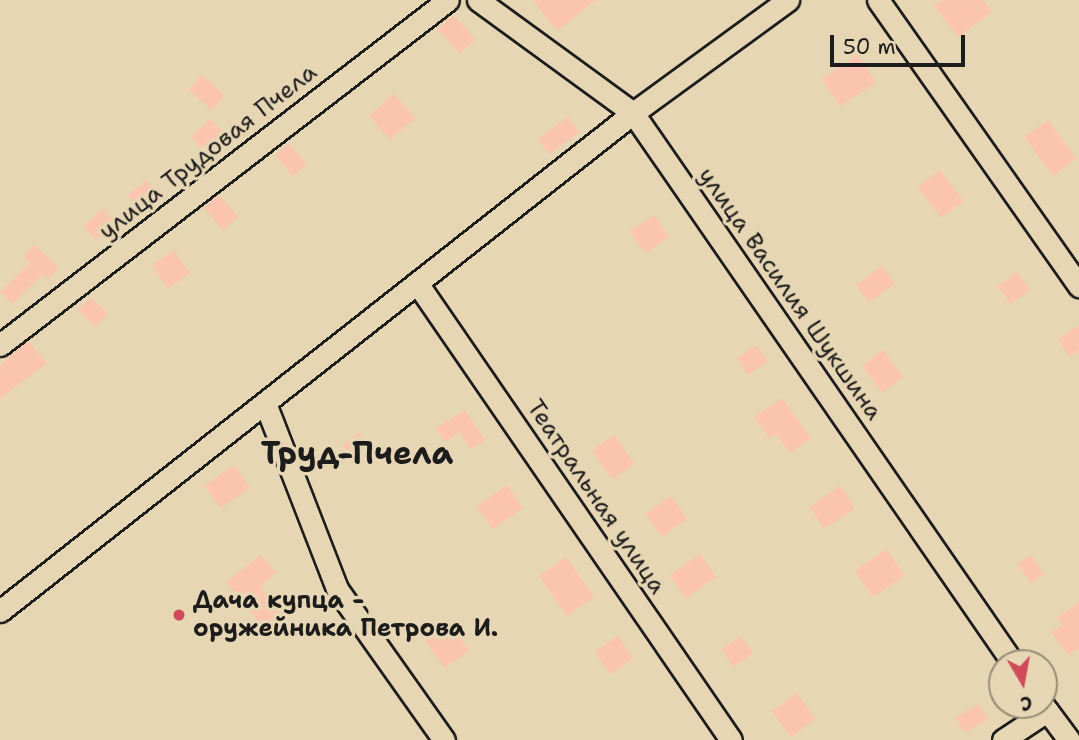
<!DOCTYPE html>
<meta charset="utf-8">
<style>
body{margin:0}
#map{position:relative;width:1079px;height:740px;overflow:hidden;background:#e7d6b3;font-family:"Shantell Sans",sans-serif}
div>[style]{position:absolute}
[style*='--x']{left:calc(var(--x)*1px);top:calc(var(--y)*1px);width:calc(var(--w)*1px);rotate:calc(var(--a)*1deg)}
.building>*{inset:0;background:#fbc4af;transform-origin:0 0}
.roads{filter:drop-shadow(2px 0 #1c1c1c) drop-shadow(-2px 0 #1c1c1c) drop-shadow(0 2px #1c1c1c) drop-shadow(0 -2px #1c1c1c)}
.minor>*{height:21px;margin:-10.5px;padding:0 10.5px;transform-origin:10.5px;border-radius:10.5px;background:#e7d6b3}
.dots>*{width:19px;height:19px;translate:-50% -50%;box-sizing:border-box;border:4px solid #e7d6b3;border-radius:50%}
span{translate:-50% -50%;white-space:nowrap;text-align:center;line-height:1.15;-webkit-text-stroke:7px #e7d6b3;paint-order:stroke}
.street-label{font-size:24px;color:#1c1c1c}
.poi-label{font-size:24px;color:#1c1c1c;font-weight:700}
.left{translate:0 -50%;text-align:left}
.district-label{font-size:32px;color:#1c1c1c;font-weight:700}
.north{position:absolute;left:988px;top:649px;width:70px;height:70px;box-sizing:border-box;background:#e7d6b3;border:2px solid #968c77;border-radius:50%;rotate:170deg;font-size:19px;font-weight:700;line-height:28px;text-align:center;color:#1c1c1c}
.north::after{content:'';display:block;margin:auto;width:24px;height:32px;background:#d1495b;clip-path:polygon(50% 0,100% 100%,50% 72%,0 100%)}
.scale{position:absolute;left:830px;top:35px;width:135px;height:32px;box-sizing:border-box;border:4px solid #1c1c1c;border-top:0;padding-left:9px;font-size:21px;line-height:24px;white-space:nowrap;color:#1c1c1c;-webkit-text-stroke:5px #e7d6b3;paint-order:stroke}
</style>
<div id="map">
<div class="building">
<div style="clip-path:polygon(533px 0,596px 0,557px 31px)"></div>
<div style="clip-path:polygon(942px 0,983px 0,992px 12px,958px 37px,934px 6px)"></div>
<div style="left:453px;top:15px;width:33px;height:21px;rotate:47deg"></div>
<div style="left:858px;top:55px;width:33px;height:43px;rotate:57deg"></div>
<div style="left:202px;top:75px;width:31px;height:20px;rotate:42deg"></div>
<div style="left:394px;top:94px;width:32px;height:33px;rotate:49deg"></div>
<div style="left:568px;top:117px;width:19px;height:37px;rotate:54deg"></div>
<div style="left:211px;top:119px;width:25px;height:27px;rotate:48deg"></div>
<div style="left:1048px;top:120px;width:48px;height:29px;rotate:54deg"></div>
<div style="left:289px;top:143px;width:28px;height:18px;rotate:51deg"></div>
<div style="left:940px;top:170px;width:39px;height:28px;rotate:53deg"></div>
<div style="left:146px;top:180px;width:20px;height:24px;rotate:49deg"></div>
<div style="left:219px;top:195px;width:29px;height:20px;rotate:49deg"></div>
<div style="left:102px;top:209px;width:18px;height:25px;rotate:47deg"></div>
<div style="left:654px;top:215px;width:27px;height:29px;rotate:56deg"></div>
<div style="clip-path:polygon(34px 245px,59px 267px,48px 279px,43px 274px,12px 304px,0 292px,30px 263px,23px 257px)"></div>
<div style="left:174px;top:250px;width:28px;height:27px;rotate:55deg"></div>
<div style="left:882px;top:266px;width:22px;height:32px;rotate:54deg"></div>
<div style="left:1017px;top:272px;width:22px;height:24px;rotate:54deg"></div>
<div style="left:91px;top:297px;width:24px;height:18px;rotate:45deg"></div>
<div style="clip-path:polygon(1079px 325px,1079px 350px,1069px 357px,1058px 340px)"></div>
<div style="clip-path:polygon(28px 341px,47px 363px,0 399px,0 365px)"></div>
<div style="left:757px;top:345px;width:20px;height:24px;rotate:57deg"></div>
<div style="left:883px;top:350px;width:34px;height:26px;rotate:53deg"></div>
<div style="clip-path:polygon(782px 398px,811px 438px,790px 453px,776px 434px,769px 438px,754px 417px)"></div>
<div style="clip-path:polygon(465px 410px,485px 440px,471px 450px,460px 432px,445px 442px,436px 428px)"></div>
<div style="left:359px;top:432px;width:18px;height:21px;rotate:52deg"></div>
<div style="left:614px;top:435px;width:35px;height:27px;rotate:55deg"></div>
<div style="left:234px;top:465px;width:28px;height:36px;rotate:55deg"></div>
<div style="left:507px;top:485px;width:28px;height:37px;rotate:55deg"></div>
<div style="left:840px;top:486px;width:27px;height:37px;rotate:56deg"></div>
<div style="left:671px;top:496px;width:28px;height:31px;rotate:55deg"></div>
<div style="left:886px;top:549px;width:32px;height:38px;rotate:55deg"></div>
<div style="left:700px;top:554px;width:28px;height:37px;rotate:55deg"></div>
<div style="clip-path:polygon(261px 555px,276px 573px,260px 586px,281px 612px,263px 627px,226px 582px)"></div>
<div style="left:1031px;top:555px;width:23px;height:16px;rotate:56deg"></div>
<div style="left:566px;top:557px;width:49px;height:33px;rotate:55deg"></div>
<div style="clip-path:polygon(1079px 602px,1079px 648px,1068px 655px,1051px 632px,1062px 625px,1057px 618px)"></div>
<div style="left:449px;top:623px;width:34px;height:30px;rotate:54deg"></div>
<div style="left:618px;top:636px;width:27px;height:28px;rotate:56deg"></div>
<div style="left:741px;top:636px;width:21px;height:24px;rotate:55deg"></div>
<div style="left:797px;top:693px;width:32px;height:31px;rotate:54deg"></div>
<div style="left:979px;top:704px;width:18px;height:27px;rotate:61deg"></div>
</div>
<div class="roads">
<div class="minor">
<div style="--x:478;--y:0;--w:192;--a:36.1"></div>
<div style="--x:633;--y:113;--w:669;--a:55.36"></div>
<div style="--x:878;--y:0;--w:350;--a:54.9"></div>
<div style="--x:417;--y:283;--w:554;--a:55.51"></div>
<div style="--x:0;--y:345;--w:565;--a:-37.6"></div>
<div style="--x:265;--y:403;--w:199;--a:68.8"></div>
<div style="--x:337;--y:589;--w:185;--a:54.7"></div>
<div style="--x:0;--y:611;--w:805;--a:-38.19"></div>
<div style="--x:633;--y:113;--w:192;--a:-36.1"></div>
<div style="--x:1043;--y:705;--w:44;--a:53.4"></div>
<div style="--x:1003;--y:740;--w:53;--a:-33.4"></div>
</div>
</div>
<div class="dots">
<div style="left:179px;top:615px;background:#d1495b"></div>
</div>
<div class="street-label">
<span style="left:208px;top:152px;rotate:-38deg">улица Трудовая Пчела</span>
<span style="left:790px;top:294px;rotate:55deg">улица Василия Шукшина</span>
<span style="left:596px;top:497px;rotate:56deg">Театральная улица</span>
</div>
<div class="poi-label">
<span class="left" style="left:193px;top:615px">Дача купца -<br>оружейника Петрова И.</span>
</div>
<div class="district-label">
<span style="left:357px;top:453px">Труд-Пчела</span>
</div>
<div class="north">С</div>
<div class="scale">50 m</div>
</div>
